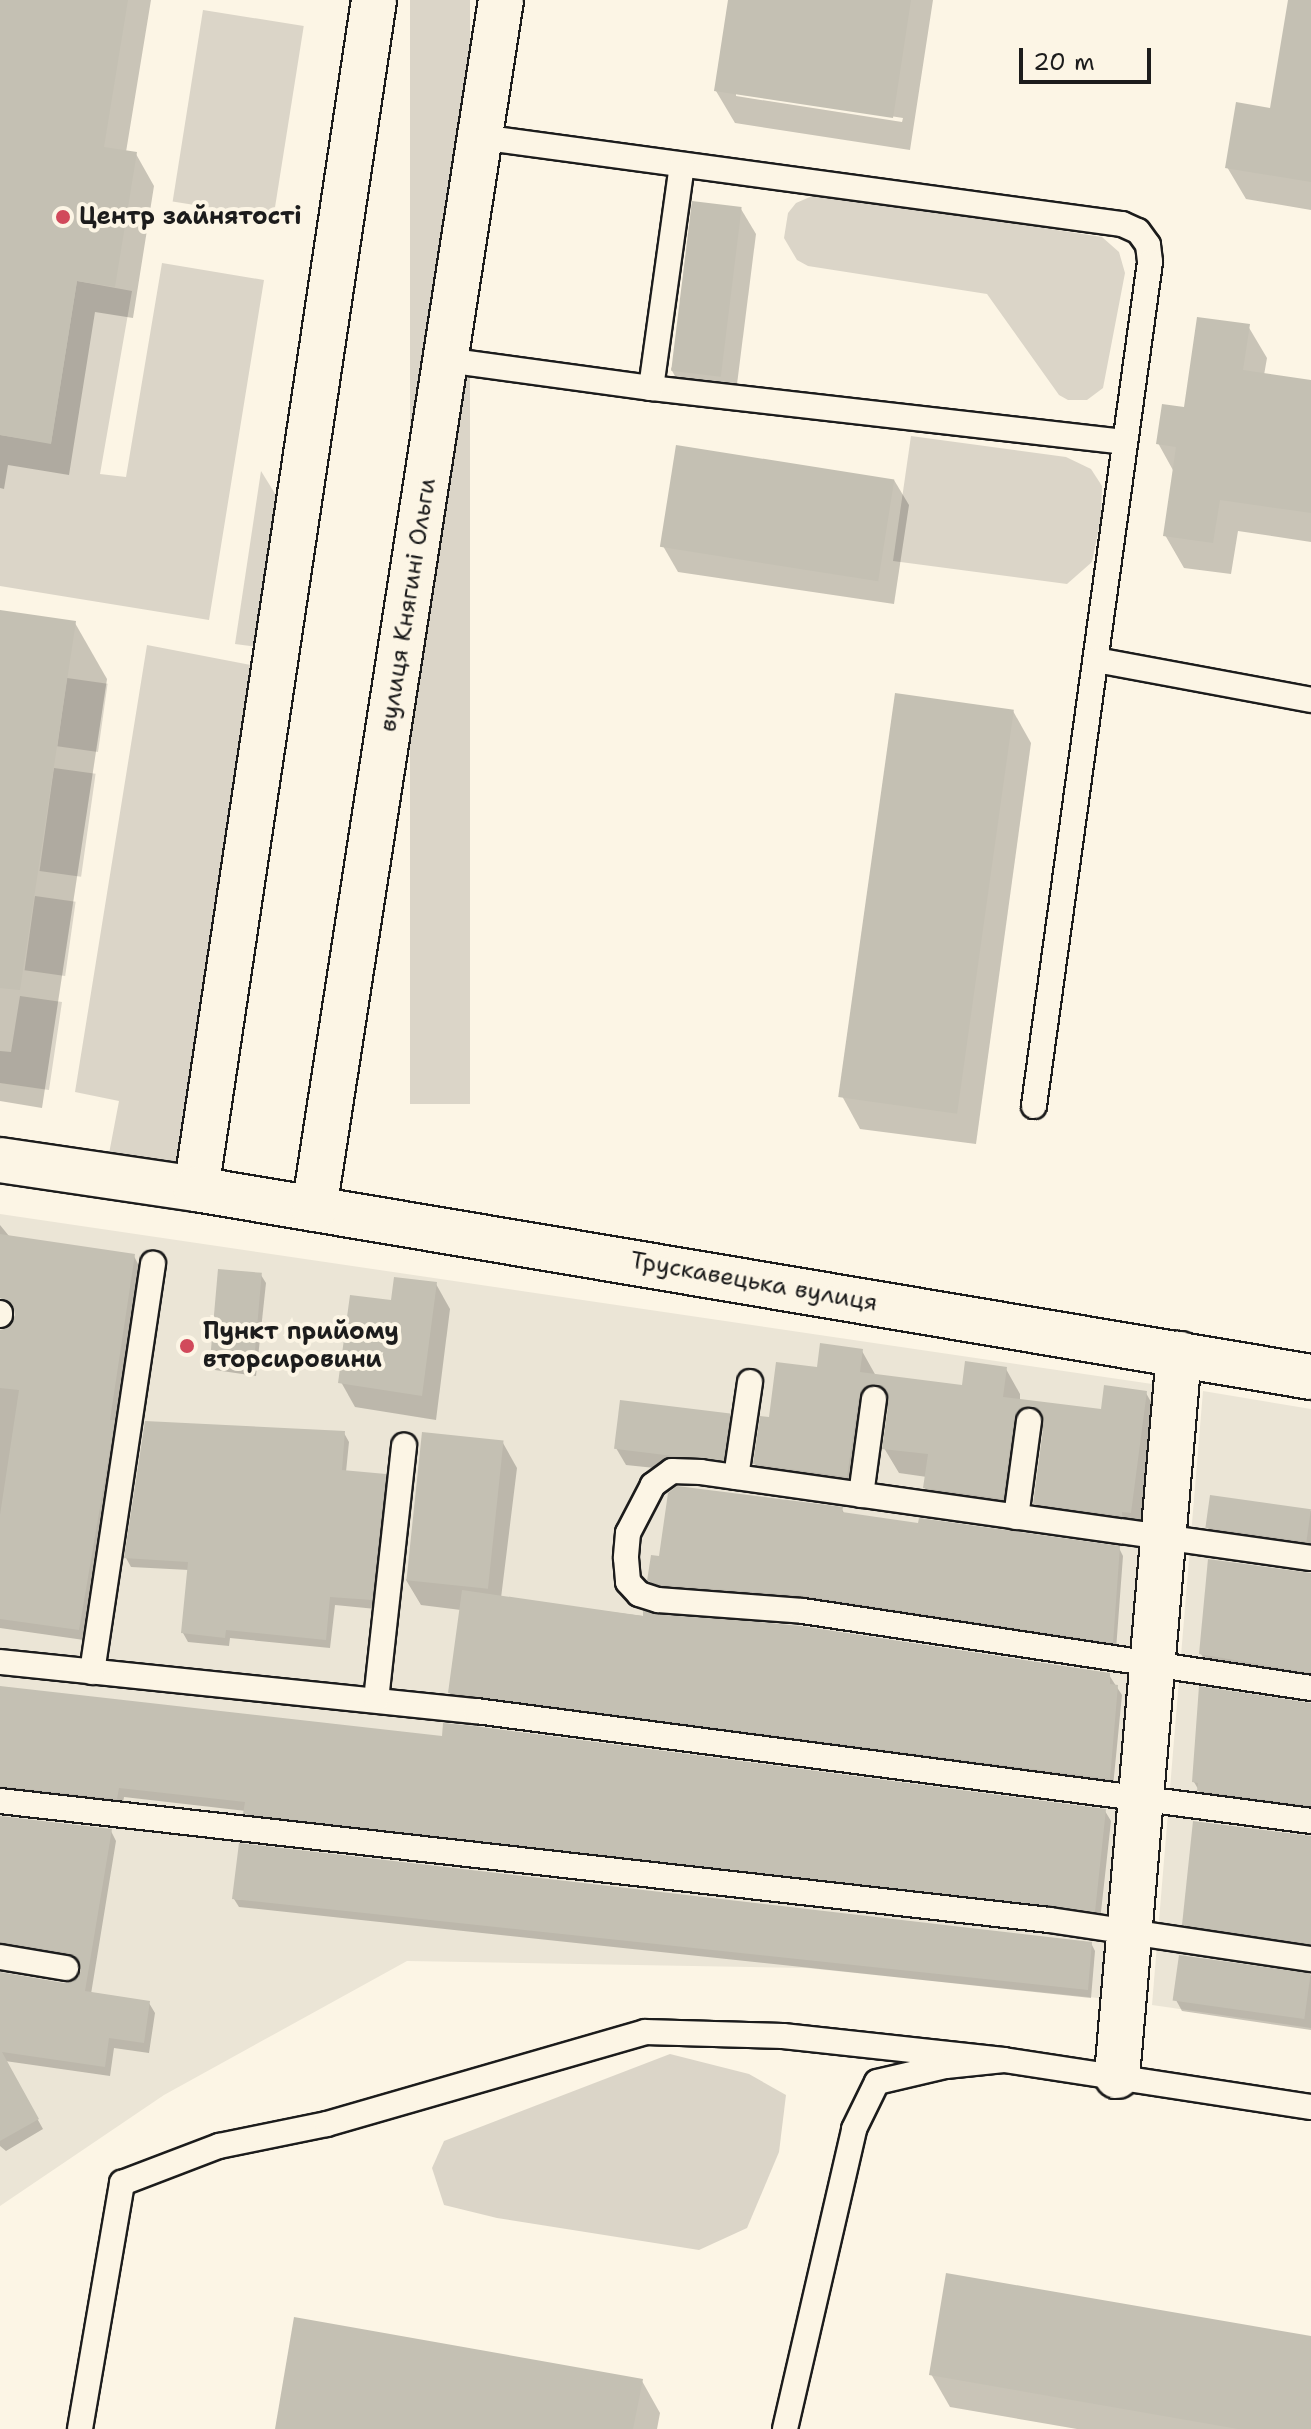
<!DOCTYPE html>
<meta charset="utf-8">
<style>
body{margin:0}
#map{position:relative;width:1311px;height:2429px;overflow:hidden;background:#fcf5e5;font-family:"Shantell Sans",sans-serif}
div>[style]{position:absolute}
[style*='--x']{left:calc(var(--x)*1px);top:calc(var(--y)*1px);width:calc(var(--w)*1px);rotate:calc(var(--a)*1deg)}
.built>*{inset:0;background:#ebe5d6}
.green>*{inset:0;background:#dbd5c8;transform-origin:0 0}
.shadow>*{inset:0;background:#0003}
.building>*{inset:0;background:#c4c0b3;transform-origin:0 0}
.roads{filter:drop-shadow(2px 0 #1c1c1c) drop-shadow(-2px 0 #1c1c1c) drop-shadow(0 2px #1c1c1c) drop-shadow(0 -2px #1c1c1c)}
.lane>*{height:24px;margin:-12px;padding:0 12px;transform-origin:12px;border-radius:12px;background:#fcf5e5}
.street>*{height:44px;margin:-22px;padding:0 22px;transform-origin:22px;border-radius:22px;background:#fcf5e5}
.secondary>*{height:44px;margin:-22px;padding:0 22px;transform-origin:22px;border-radius:22px;background:#fcf5e5}
.dots>*{width:22px;height:22px;translate:-50% -50%;box-sizing:border-box;border:4px solid #fcf5e5;border-radius:50%}
span{translate:-50% -50%;white-space:nowrap;text-align:center;line-height:1.15;-webkit-text-stroke:8px #fcf5e5;paint-order:stroke}
.poi-label{font-size:24px;color:#1c1c1c;font-weight:700}
.left{translate:0 -50%;text-align:left}
.street-label{font-size:24px;color:#1c1c1c}
.scale{position:absolute;left:1019px;top:48px;width:132px;height:36px;box-sizing:border-box;border:4px solid #1c1c1c;border-top:0;padding-left:10px;font-size:24px;line-height:28px;white-space:nowrap;color:#1c1c1c;-webkit-text-stroke:6px #fcf5e5;paint-order:stroke}
</style>
<div id="map">
<div class="built">
<div style="clip-path:polygon(0 1214px,1159px 1385px,1108px 1999px,806px 1968px,407px 1961px,164px 2095px,0 2206px)"></div>
<div style="clip-path:polygon(1203px 1391px,1311px 1409px,1311px 2028px,1152px 2005px)"></div>
</div>
<div class="green">
<div style="left:410px;top:0;width:60px;height:1104px"></div>
<div style="left:203px;top:10px;width:102px;height:194px;rotate:9deg"></div>
<div style="clip-path:polygon(819px 193px,1102px 237px,1119px 252px,1125px 273px,1103px 388px,1087px 400px,1068px 400px,1059px 395px,987px 294px,808px 266px,797px 260px,784px 238px,788px 213px,796px 203px)"></div>
<div style="clip-path:polygon(162px 263px,264px 280px,209px 620px,0 586px,0 435px,51px 443px,77px 281px,132px 291px,100px 474px,126px 477px)"></div>
<div style="clip-path:polygon(911px 436px,1066px 457px,1091px 469px,1102px 486px,1101px 518px,1092px 562px,1067px 584px,893px 561px)"></div>
<div style="clip-path:polygon(261px 471px,287px 513px,266px 648px,235px 644px)"></div>
<div style="clip-path:polygon(147px 645px,261px 667px,194px 1148px,169px 1172px,108px 1159px,119px 1101px,75px 1092px)"></div>
<div style="left:67px;top:678px;width:41px;height:69px;rotate:8deg"></div>
<div style="left:54px;top:768px;width:42px;height:104px;rotate:8deg"></div>
<div style="left:35px;top:896px;width:41px;height:75px;rotate:8deg"></div>
<div style="clip-path:polygon(20px 996px,62px 1002px,49px 1090px,0 1083px,0 1051px,11px 1052px)"></div>
<div style="clip-path:polygon(670px 2054px,749px 2074px,786px 2095px,779px 2152px,747px 2228px,699px 2250px,497px 2218px,444px 2205px,432px 2168px,444px 2141px)"></div>
</div>
<div class="shadow">
<div style="clip-path:polygon(0 0,151px 0,126px 152px,136px 154px,154px 186px,133px 318px,95px 312px,69px 475px,8px 465px,4px 489px,0 488px)"></div>
<div style="clip-path:polygon(evenodd,730px 0,933px 0,910px 150px,735px 123px,716px 91px,730px 0,736px 92px,903px 118px,902px 122px,736px 96px,736px 92px)"></div>
<div style="clip-path:polygon(1290px 0,1311px 0,1311px 210px,1246px 199px,1227px 167px,1272px 110px)"></div>
<div style="clip-path:polygon(741px 209px,756px 234px,735px 400px,685px 394px,671px 369px)"></div>
<div style="clip-path:polygon(1248px 326px,1267px 358px,1264px 375px,1311px 382px,1311px 542px,1238px 531px,1231px 574px,1184px 568px,1165px 535px,1174px 472px,1158px 443px)"></div>
<div style="clip-path:polygon(894px 480px,909px 505px,894px 604px,678px 572px,663px 546px)"></div>
<div style="clip-path:polygon(0 612px,75px 623px,107px 679px,42px 1108px,0 1101px)"></div>
<div style="clip-path:polygon(1013px 711px,1031px 743px,976px 1144px,860px 1129px,842px 1096px)"></div>
<div style="clip-path:polygon(0 1225px,9px 1236px,134px 1256px,139px 1266px,116px 1426px,119px 1432px,84px 1640px,0 1628px,0 1368px,34px 1300px,0 1296px)"></div>
<div style="clip-path:polygon(261px 1275px,266px 1283px,256px 1376px,215px 1370px,210px 1362px)"></div>
<div style="clip-path:polygon(436px 1284px,450px 1309px,436px 1420px,355px 1407px,341px 1382px,393px 1302px)"></div>
<div style="clip-path:polygon(862px 1351px,876px 1376px,963px 1387px,1006px 1369px,1020px 1394px,1020px 1401px,1103px 1411px,1146px 1393px,1160px 1418px,1145px 1538px,1050px 1528px,1035px 1503px,1045px 1431px,1037px 1432px,1017px 1524px,940px 1513px,925px 1488px,927px 1477px,899px 1473px,884px 1448px,890px 1409px,882px 1410px,860px 1502px,770px 1489px,755px 1464px,770px 1419px,819px 1369px)"></div>
<div style="clip-path:polygon(729px 1415px,739px 1432px,732px 1476px,626px 1465px,616px 1448px)"></div>
<div style="clip-path:polygon(344px 1433px,349px 1442px,346px 1472px,385px 1476px,390px 1485px,376px 1609px,335px 1605px,330px 1648px,230px 1638px,229px 1646px,188px 1642px,183px 1633px,189px 1570px,131px 1567px,126px 1558px)"></div>
<div style="clip-path:polygon(503px 1443px,517px 1468px,501px 1598px,1109px 1675px,1122px 1695px,1113px 1787px,454px 1701px,450px 1693px,461px 1610px,421px 1605px,406px 1580px)"></div>
<div style="clip-path:polygon(842px 1509px,845px 1515px,1119px 1548px,1123px 1556px,1116px 1650px,654px 1589px,649px 1580px,661px 1558px)"></div>
<div style="clip-path:polygon(1311px 1511px,1311px 1552px,1214px 1538px,1208px 1528px)"></div>
<div style="clip-path:polygon(1311px 1574px,1311px 1682px,1207px 1664px,1201px 1654px)"></div>
<div style="clip-path:polygon(0 1688px,1105px 1811px,1111px 1821px,1100px 1921px,251px 1823px,246px 1811px,124px 1797px,122px 1808px,0 1797px)"></div>
<div style="clip-path:polygon(1311px 1704px,1311px 1815px,1205px 1801px,1194px 1782px)"></div>
<div style="clip-path:polygon(0 1818px,111px 1831px,116px 1841px,91px 1994px,149px 2003px,155px 2013px,149px 2053px,114px 2048px,110px 2076px,5px 2061px,43px 2129px,6px 2151px,0 2146px,0 1974px,65px 1985px,80px 1978px,82px 1966px,8px 1952px,0 1955px)"></div>
<div style="clip-path:polygon(1311px 1837px,1311px 1953px,1190px 1935px,1184px 1924px)"></div>
<div style="clip-path:polygon(234px 1899px,1091px 1943px,1095px 1951px,1091px 1998px,239px 1907px)"></div>
<div style="clip-path:polygon(1311px 1975px,1311px 2030px,1182px 2011px,1176px 2000px)"></div>
<div style="clip-path:polygon(1311px 2338px,1311px 2429px,1077px 2429px,950px 2407px,931px 2374px)"></div>
<div style="clip-path:polygon(642px 2381px,660px 2413px,657px 2429px,277px 2429px)"></div>
</div>
<div class="building">
<div style="clip-path:polygon(0 0,128px 0,104px 147px,137px 152px,115px 287px,77px 281px,51px 444px,0 435px)"></div>
<div style="clip-path:polygon(728px 0,911px 0,893px 118px,714px 91px)"></div>
<div style="clip-path:polygon(1288px 0,1311px 0,1311px 182px,1225px 168px,1236px 102px,1270px 108px)"></div>
<div style="left:692px;top:201px;width:50px;height:171px;rotate:7deg"></div>
<div style="clip-path:polygon(1197px 317px,1250px 324px,1243px 370px,1311px 380px,1311px 513px,1220px 500px,1213px 543px,1163px 536px,1176px 447px,1156px 444px,1162px 404px,1184px 407px)"></div>
<div style="left:676px;top:445px;width:221px;height:103px;rotate:9deg"></div>
<div style="clip-path:polygon(0 610px,76px 621px,20px 990px,0 988px)"></div>
<div style="left:895px;top:693px;width:120px;height:408px;rotate:8deg"></div>
<div style="clip-path:polygon(0 1234px,135px 1254px,110px 1420px,115px 1420px,79px 1630px,0 1619px,0 1515px,19px 1390px,0 1388px,0 1330px,8px 1328px,15px 1315px,13px 1305px,0 1298px)"></div>
<div style="left:218px;top:1269px;width:44px;height:94px;rotate:5deg"></div>
<div style="clip-path:polygon(394px 1277px,437px 1282px,422px 1396px,338px 1383px,350px 1295px,391px 1300px)"></div>
<div style="clip-path:polygon(820px 1343px,863px 1349px,860px 1372px,962px 1385px,965px 1361px,1007px 1367px,1003px 1397px,1101px 1409px,1104px 1385px,1147px 1391px,1131px 1513px,1122px 1512px,1122px 1516px,1033px 1504px,1044px 1422px,1039px 1410px,1030px 1406px,1023px 1408px,1014px 1418px,1003px 1499px,923px 1488px,928px 1454px,882px 1449px,889px 1400px,888px 1393px,877px 1384px,868px 1386px,859px 1396px,847px 1477px,753px 1464px,760px 1416px,769px 1417px,776px 1362px,817px 1367px)"></div>
<div style="left:620px;top:1400px;width:111px;height:49px;rotate:7deg"></div>
<div style="clip-path:polygon(145px 1421px,345px 1431px,342px 1470px,386px 1474px,372px 1600px,330px 1597px,326px 1640px,226px 1630px,225px 1638px,181px 1633px,188px 1562px,124px 1558px)"></div>
<div style="left:422px;top:1432px;width:82px;height:149px;rotate:6deg"></div>
<div style="clip-path:polygon(677px 1486px,843px 1507px,842px 1512px,918px 1523px,919px 1518px,1120px 1546px,1113px 1643px,805px 1596px,661px 1585px,647px 1581px,651px 1555px,659px 1556px,668px 1493px)"></div>
<div style="left:1210px;top:1495px;width:102px;height:33px;rotate:8deg"></div>
<div style="clip-path:polygon(1208px 1559px,1311px 1573px,1311px 1673px,1199px 1654px)"></div>
<div style="clip-path:polygon(462px 1590px,643px 1616px,643px 1611px,801px 1626px,1110px 1673px,1110px 1684px,1118px 1685px,1110px 1779px,448px 1693px)"></div>
<div style="clip-path:polygon(0 1686px,442px 1736px,443px 1723px,474px 1726px,1106px 1809px,1095px 1912px,243px 1814px,245px 1802px,119px 1788px,117px 1799px,0 1786px)"></div>
<div style="clip-path:polygon(1199px 1686px,1311px 1703px,1311px 1806px,1197px 1791px,1198px 1783px,1192px 1782px)"></div>
<div style="clip-path:polygon(0 1816px,112px 1829px,85px 1991px,150px 2001px,144px 2043px,109px 2038px,105px 2067px,2px 2052px,39px 2119px,0 2141px,0 1972px,64px 1983px,77px 1978px,81px 1970px,80px 1962px,69px 1953px,0 1942px)"></div>
<div style="clip-path:polygon(1193px 1821px,1311px 1836px,1311px 1944px,1182px 1925px)"></div>
<div style="clip-path:polygon(239px 1843px,1092px 1942px,1088px 1990px,232px 1899px)"></div>
<div style="left:1179px;top:1955px;width:133px;height:46px;rotate:8deg"></div>
<div style="clip-path:polygon(946px 2273px,1311px 2336px,1311px 2429px,1238px 2429px,929px 2375px)"></div>
<div style="clip-path:polygon(294px 2317px,643px 2379px,633px 2429px,275px 2429px)"></div>
</div>
<div class="roads">
<div class="lane">
<div style="--x:480;--y:137;--w:648;--a:7.72"></div>
<div style="--x:1122;--y:224;--w:17;--a:24"></div>
<div style="--x:1138;--y:231;--w:17;--a:54"></div>
<div style="--x:1148;--y:245;--w:17;--a:83"></div>
<div style="--x:1150;--y:262;--w:852;--a:97.83"></div>
<div style="--x:446;--y:360;--w:207;--a:7.8"></div>
<div style="--x:651;--y:388;--w:477;--a:6.5"></div>
<div style="--x:651;--y:388;--w:225;--a:-82.1"></div>
<div style="--x:1096;--y:660;--w:219;--a:10.5"></div>
<div style="--x:0;--y:1315;--w:2;--a:-90"></div>
<div style="--x:736;--y:1477;--w:96;--a:-81.6"></div>
<div style="--x:861;--y:1495;--w:97;--a:-82.3"></div>
<div style="--x:1016;--y:1517;--w:97;--a:-82.3"></div>
<div style="--x:1311;--y:1558;--w:616;--a:-171.98"></div>
<div style="--x:701;--y:1472;--w:29;--a:-178"></div>
<div style="--x:672;--y:1471;--w:24;--a:144"></div>
<div style="--x:653;--y:1485;--w:54;--a:117.5"></div>
<div style="--x:628;--y:1533;--w:25;--a:95"></div>
<div style="--x:626;--y:1558;--w:24;--a:85"></div>
<div style="--x:628;--y:1582;--w:16;--a:47"></div>
<div style="--x:639;--y:1594;--w:20;--a:18"></div>
<div style="--x:658;--y:1600;--w:145;--a:4.3"></div>
<div style="--x:803;--y:1611;--w:514;--a:8.62"></div>
<div style="--x:0;--y:1662;--w:479;--a:5.9"></div>
<div style="--x:476;--y:1711;--w:842;--a:7.5"></div>
<div style="--x:92;--y:1672;--w:413;--a:-81.5"></div>
<div style="--x:376;--y:1700;--w:256;--a:-83.7"></div>
<div style="--x:0;--y:1801;--w:1056;--a:6.47"></div>
<div style="--x:1049;--y:1920;--w:265;--a:8.5"></div>
<div style="--x:0;--y:1957;--w:67;--a:9.5"></div>
<div style="--x:80;--y:2429;--w:250;--a:-80.3"></div>
<div style="--x:122;--y:2183;--w:104;--a:-20.9"></div>
<div style="--x:219;--y:2146;--w:110;--a:-11.5"></div>
<div style="--x:327;--y:2124;--w:331;--a:-16.1"></div>
<div style="--x:645;--y:2032;--w:138;--a:1.7"></div>
<div style="--x:783;--y:2036;--w:222;--a:6.2"></div>
<div style="--x:785;--y:2429;--w:308;--a:-77"></div>
<div style="--x:854;--y:2129;--w:52;--a:-63.9"></div>
<div style="--x:877;--y:2082;--w:71;--a:-13.1"></div>
<div style="--x:946;--y:2066;--w:58;--a:-5.9"></div>
<div style="--x:1004;--y:2060;--w:311;--a:8.7"></div>
</div>
<div class="street">
<div style="--x:0;--y:1160;--w:198;--a:8.4"></div>
<div style="--x:1117;--y:2076;--w:725;--a:-85.09"></div>
</div>
<div class="secondary">
<div style="--x:374;--y:0;--w:1202;--a:98.51"></div>
<div style="--x:196;--y:1189;--w:1131;--a:9.57"></div>
<div style="--x:314;--y:1209;--w:1223;--a:-81.21"></div>
</div>
</div>
<div class="dots">
<div style="left:63px;top:217px;background:#d1495b"></div>
<div style="left:187px;top:1346px;background:#d1495b"></div>
</div>
<div class="poi-label">
<span class="left" style="left:79px;top:217px">Центр зайнятості</span>
<span class="left" style="left:203px;top:1346px">Пункт прийому<br>вторсировини</span>
</div>
<div class="street-label">
<span style="left:408px;top:605px;rotate:-81deg">вулиця Княгині Ольги</span>
<span style="left:754px;top:1282px;rotate:10deg">Трускавецька вулиця</span>
</div>
<div class="scale">20 m</div>
</div>
